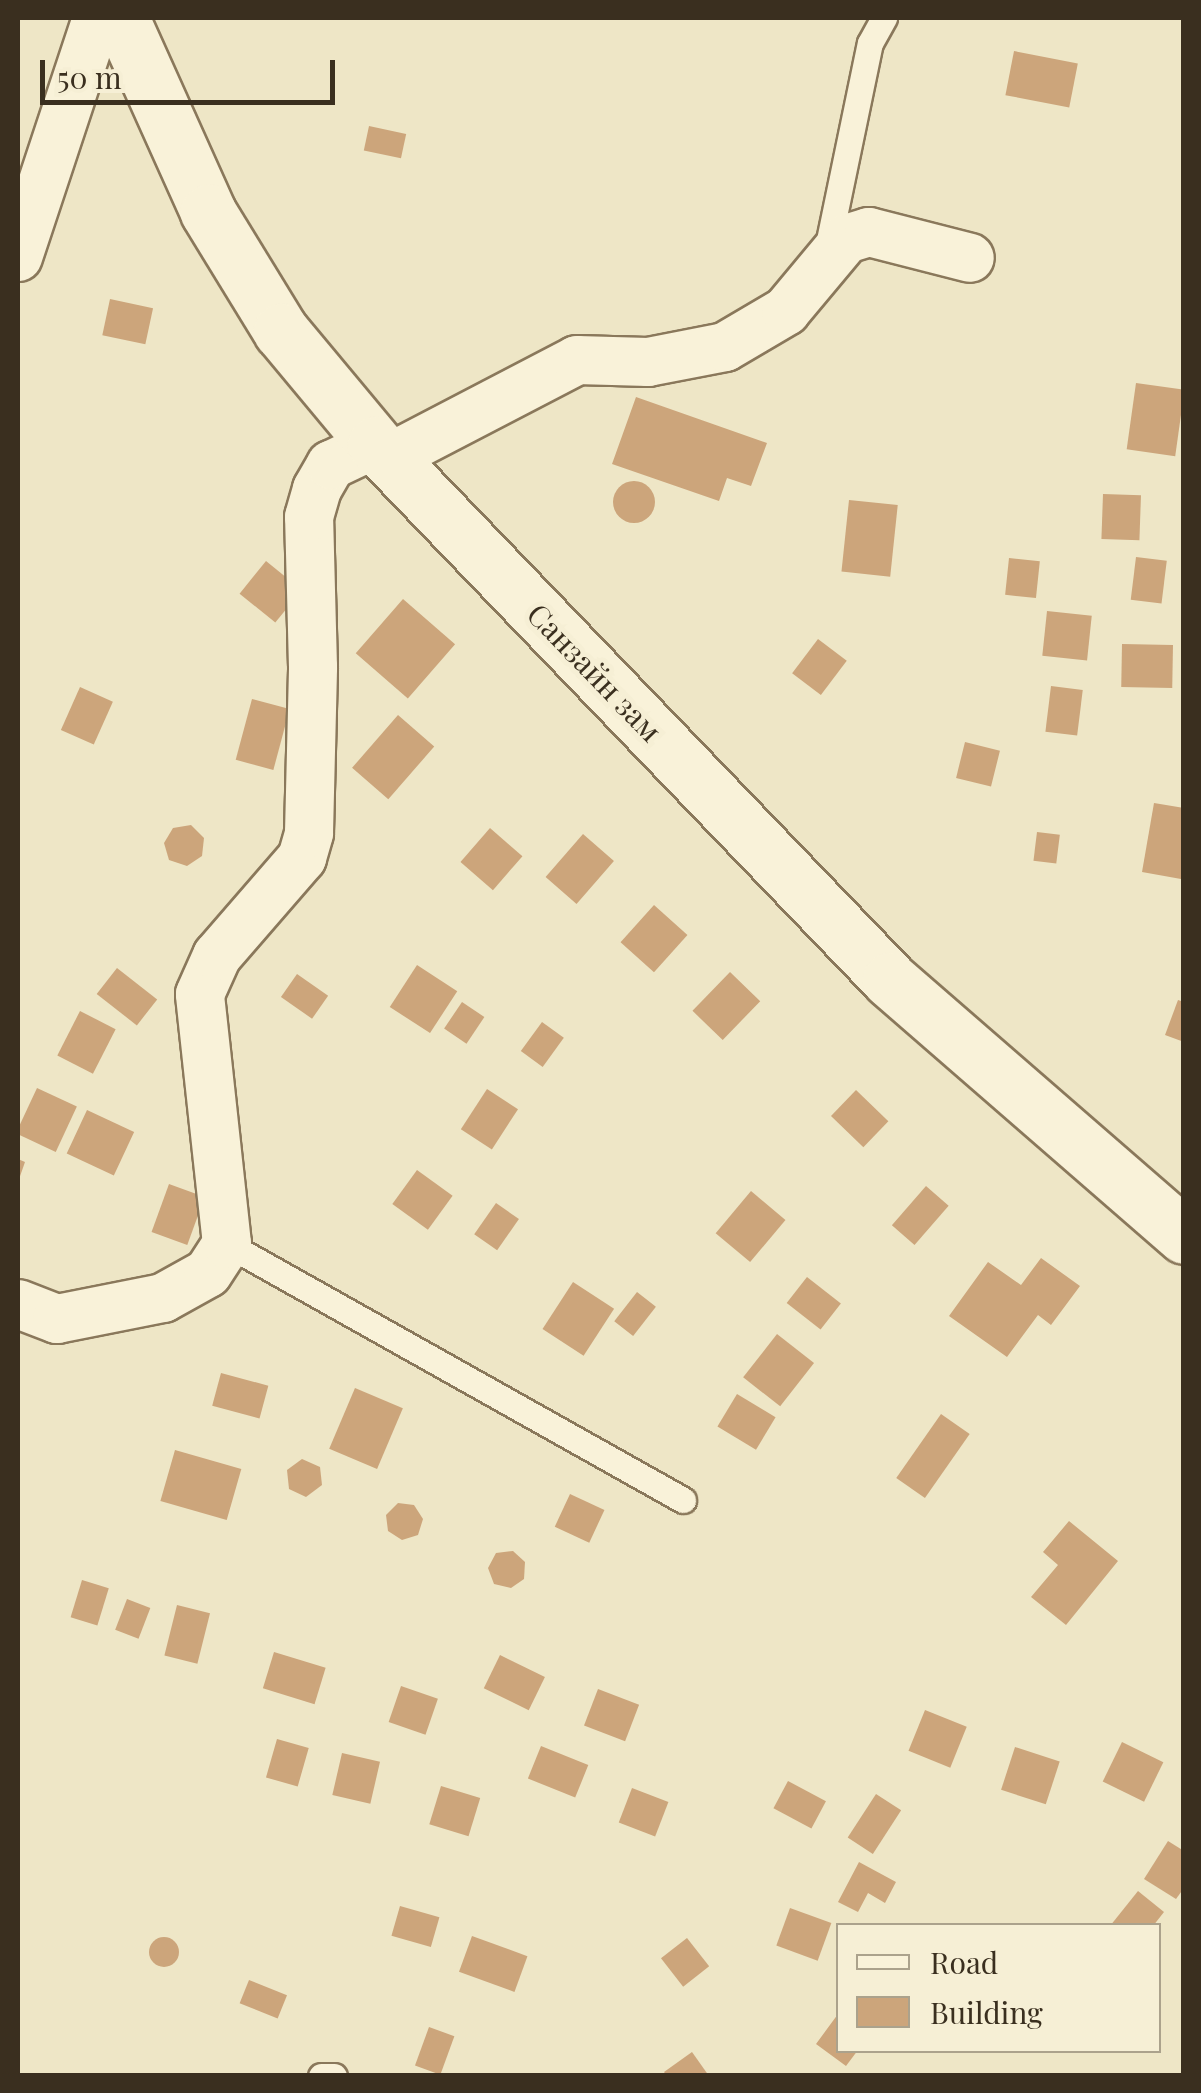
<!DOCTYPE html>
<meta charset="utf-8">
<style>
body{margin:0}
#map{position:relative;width:1201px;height:2093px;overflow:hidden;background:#eee6c6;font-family:"Playfair Display",serif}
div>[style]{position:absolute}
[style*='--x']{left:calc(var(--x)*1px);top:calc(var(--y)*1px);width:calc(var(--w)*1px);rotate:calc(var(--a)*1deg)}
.building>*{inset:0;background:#cca57b;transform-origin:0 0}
.round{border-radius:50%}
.roads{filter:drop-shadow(2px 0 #8a785b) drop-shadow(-2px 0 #8a785b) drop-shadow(0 2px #8a785b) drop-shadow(0 -2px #8a785b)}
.lane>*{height:25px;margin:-12.5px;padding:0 12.5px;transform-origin:12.5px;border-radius:12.5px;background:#f9f2d9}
.street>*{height:48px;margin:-24px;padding:0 24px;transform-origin:24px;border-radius:24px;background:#f9f2d9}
.secondary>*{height:55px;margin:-27.5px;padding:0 27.5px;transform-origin:27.5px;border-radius:27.5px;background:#f9f2d9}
span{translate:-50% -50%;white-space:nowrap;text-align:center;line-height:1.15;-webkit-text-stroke:10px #f6efd5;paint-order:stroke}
.street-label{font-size:30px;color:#3a2f1f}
.frame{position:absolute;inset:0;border:20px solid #3a2f1f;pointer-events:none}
.legend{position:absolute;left:836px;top:1923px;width:325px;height:130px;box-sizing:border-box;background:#f6efd5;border:2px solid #aba28c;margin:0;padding:12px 18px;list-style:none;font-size:30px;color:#3a2f1f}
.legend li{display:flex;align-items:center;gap:20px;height:50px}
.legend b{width:50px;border:2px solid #aba28c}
.scale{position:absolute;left:40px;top:60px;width:295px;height:45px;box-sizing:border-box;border:5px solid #3a2f1f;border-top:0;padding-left:12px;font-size:30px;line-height:35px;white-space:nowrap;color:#3a2f1f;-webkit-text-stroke:8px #f6efd5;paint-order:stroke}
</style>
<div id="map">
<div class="building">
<div style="left:1014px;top:51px;width:65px;height:45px;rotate:11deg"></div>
<div style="left:369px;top:126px;width:38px;height:25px;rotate:12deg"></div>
<div style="left:110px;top:299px;width:44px;height:37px;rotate:12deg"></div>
<div style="left:1136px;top:383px;width:49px;height:67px;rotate:8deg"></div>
<div style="clip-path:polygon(636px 397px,767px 443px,751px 486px,727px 478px,719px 501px,612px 464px)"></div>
<div class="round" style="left:613px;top:481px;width:42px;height:42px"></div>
<div style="left:1103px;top:494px;width:38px;height:45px;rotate:2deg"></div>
<div style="left:849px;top:500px;width:49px;height:72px;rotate:6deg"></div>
<div style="left:1136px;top:557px;width:31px;height:43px;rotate:7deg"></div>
<div style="left:1009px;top:558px;width:31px;height:37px;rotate:6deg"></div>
<div style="left:266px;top:561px;width:46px;height:42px;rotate:39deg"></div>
<div style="left:403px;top:599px;width:69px;height:72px;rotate:41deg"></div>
<div style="left:1047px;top:611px;width:45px;height:45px;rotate:6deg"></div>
<div style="left:818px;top:639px;width:36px;height:43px;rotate:37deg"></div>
<div style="left:1122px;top:644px;width:51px;height:43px;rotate:1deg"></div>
<div style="left:1051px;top:686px;width:32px;height:46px;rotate:7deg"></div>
<div style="left:80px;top:687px;width:36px;height:47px;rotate:24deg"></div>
<div style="left:252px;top:699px;width:39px;height:63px;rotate:15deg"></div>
<div style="left:398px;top:715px;width:48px;height:70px;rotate:41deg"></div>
<div style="left:965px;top:742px;width:36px;height:37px;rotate:14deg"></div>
<div style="clip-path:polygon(1154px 803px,1184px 808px,1181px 879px,1142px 872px)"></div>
<div style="clip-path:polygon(191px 825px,204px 838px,202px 856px,187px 866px,169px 860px,164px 843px,173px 828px)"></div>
<div style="left:490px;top:828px;width:43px;height:45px;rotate:41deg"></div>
<div style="left:1037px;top:832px;width:23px;height:29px;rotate:7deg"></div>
<div style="left:583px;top:834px;width:41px;height:57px;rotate:41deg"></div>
<div style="left:654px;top:905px;width:45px;height:50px;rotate:42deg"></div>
<div style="left:417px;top:965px;width:48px;height:50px;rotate:33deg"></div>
<div style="left:117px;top:968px;width:51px;height:33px;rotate:38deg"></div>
<div style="left:730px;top:972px;width:42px;height:54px;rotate:44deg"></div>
<div style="left:297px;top:974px;width:38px;height:28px;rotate:35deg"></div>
<div style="clip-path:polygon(1178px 1000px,1184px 1002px,1184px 1042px,1165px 1035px)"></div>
<div style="left:462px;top:1002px;width:27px;height:32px;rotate:34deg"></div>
<div style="left:80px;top:1011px;width:40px;height:50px;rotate:27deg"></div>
<div style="left:542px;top:1022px;width:27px;height:36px;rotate:36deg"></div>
<div style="left:37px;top:1088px;width:44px;height:50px;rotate:25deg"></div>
<div style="left:487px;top:1089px;width:37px;height:48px;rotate:33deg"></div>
<div style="left:856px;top:1090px;width:45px;height:36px;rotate:44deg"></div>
<div style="left:87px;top:1110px;width:52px;height:48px;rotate:25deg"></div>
<div style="clip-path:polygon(18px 1159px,25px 1162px,18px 1182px)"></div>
<div style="left:417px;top:1170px;width:44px;height:42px;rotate:36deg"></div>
<div style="left:169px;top:1184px;width:38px;height:51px;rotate:20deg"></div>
<div style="left:926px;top:1186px;width:30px;height:52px;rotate:41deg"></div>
<div style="left:751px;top:1191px;width:45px;height:55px;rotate:40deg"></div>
<div style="left:496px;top:1203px;width:28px;height:38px;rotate:35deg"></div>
<div style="clip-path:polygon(1041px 1258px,1080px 1286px,1051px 1325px,1038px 1315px,1007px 1357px,949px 1316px,988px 1262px,1021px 1285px)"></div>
<div style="left:807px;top:1277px;width:43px;height:33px;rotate:38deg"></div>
<div style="left:573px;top:1282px;width:49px;height:56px;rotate:33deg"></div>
<div style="left:637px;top:1292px;width:24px;height:37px;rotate:38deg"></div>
<div style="left:777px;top:1334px;width:47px;height:55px;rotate:38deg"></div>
<div style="left:221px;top:1373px;width:49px;height:34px;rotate:15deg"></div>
<div style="left:355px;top:1388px;width:52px;height:66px;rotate:23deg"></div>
<div style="left:737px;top:1394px;width:45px;height:38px;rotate:31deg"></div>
<div style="left:941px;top:1414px;width:35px;height:78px;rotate:35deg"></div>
<div style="left:175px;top:1450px;width:69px;height:53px;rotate:16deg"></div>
<div style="clip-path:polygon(302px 1459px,320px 1467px,322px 1485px,306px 1497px,289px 1489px,287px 1470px)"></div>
<div style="left:570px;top:1494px;width:38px;height:36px;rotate:25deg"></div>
<div style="clip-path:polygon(398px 1503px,414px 1505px,423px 1519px,418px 1535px,402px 1540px,388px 1531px,386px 1515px)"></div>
<div style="clip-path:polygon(1069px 1521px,1118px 1561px,1066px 1625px,1031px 1597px,1058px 1565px,1043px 1552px)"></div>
<div style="clip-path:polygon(513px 1551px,525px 1562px,524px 1579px,511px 1588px,494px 1584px,488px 1568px,496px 1553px)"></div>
<div style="left:82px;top:1580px;width:28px;height:39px;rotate:17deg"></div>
<div style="left:127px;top:1599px;width:25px;height:33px;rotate:21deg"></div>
<div style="left:177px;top:1605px;width:34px;height:52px;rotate:14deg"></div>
<div style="left:274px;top:1652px;width:54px;height:38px;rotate:17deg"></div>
<div style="left:500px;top:1655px;width:50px;height:37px;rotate:26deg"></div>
<div style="left:401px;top:1686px;width:39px;height:38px;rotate:19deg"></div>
<div style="left:598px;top:1689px;width:44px;height:39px;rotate:21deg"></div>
<div style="left:925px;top:1710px;width:45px;height:44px;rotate:22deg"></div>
<div style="left:277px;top:1739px;width:33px;height:40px;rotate:16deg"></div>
<div style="left:1122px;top:1742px;width:46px;height:44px;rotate:26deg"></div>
<div style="left:541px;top:1746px;width:51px;height:35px;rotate:22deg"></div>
<div style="left:1015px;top:1747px;width:47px;height:45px;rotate:18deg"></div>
<div style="left:342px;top:1753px;width:39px;height:43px;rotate:13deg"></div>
<div style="left:788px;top:1781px;width:43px;height:31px;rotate:28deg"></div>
<div style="left:441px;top:1786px;width:41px;height:40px;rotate:17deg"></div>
<div style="left:632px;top:1788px;width:39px;height:37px;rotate:21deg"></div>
<div style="left:876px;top:1794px;width:30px;height:52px;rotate:33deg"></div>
<div style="clip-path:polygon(1168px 1841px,1184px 1851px,1184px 1888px,1176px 1899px,1144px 1879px)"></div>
<div style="clip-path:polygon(859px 1862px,896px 1882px,885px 1903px,868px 1893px,858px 1912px,838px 1902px)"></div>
<div style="clip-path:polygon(1138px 1891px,1164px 1912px,1153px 1926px,1110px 1926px)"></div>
<div style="left:400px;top:1906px;width:41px;height:31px;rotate:16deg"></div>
<div style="left:790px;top:1908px;width:44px;height:40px;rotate:20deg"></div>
<div style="left:472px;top:1936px;width:59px;height:38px;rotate:20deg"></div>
<div class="round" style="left:149px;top:1937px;width:30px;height:30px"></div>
<div style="left:687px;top:1938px;width:36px;height:33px;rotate:52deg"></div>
<div style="left:249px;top:1980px;width:41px;height:25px;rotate:22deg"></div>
<div style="clip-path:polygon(838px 2014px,838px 2050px,858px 2050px,846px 2066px,816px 2044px)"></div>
<div style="left:429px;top:2027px;width:27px;height:41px;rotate:20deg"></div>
<div style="clip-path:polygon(692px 2052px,709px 2076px,667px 2076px,664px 2072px)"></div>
</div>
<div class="roads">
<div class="lane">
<div style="--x:827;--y:250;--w:211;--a:-78.3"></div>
<div style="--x:870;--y:43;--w:29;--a:-61"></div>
<div style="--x:227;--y:1244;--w:523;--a:29.31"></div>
<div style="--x:321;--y:2076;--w:13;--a:0"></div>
</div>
<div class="street">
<div style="--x:18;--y:257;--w:252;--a:-71.7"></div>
<div style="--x:389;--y:458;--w:212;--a:-27.5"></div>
<div style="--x:577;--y:360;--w:71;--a:1.6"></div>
<div style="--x:648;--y:362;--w:78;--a:-11"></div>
<div style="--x:725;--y:347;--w:71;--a:-30.5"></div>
<div style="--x:786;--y:311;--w:94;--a:-50.2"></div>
<div style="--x:846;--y:239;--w:24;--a:-17"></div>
<div style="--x:869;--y:232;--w:104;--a:14.4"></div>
<div style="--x:18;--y:1304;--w:42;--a:21"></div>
<div style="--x:57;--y:1319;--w:108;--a:-11.2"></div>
<div style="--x:163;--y:1298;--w:51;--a:-29.1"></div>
<div style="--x:208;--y:1273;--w:35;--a:-57"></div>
<div style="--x:227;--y:1244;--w:251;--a:-96.2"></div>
<div style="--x:200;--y:994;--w:42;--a:-65.9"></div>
<div style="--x:217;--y:956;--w:130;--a:-49.1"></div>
<div style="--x:302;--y:858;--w:26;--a:-74"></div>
<div style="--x:309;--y:833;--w:166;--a:-88.6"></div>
<div style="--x:313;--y:667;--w:150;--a:-91.5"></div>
<div style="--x:309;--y:517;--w:29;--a:-74"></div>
<div style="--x:317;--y:489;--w:28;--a:-60"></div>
<div style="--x:331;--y:465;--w:49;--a:-25.5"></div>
</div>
<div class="secondary">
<div style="--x:121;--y:18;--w:213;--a:65.8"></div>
<div style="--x:208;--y:212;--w:140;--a:58.5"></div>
<div style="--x:281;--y:331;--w:147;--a:50.2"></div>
<div style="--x:375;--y:444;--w:743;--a:46.14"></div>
<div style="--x:890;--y:980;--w:390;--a:41"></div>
</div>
</div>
<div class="street-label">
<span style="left:595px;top:672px;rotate:46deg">Санзайн зам</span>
</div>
<div class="frame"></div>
<ul class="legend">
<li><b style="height:12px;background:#f9f2d9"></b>Road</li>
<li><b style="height:28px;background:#cca57b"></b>Building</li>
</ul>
<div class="scale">50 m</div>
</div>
